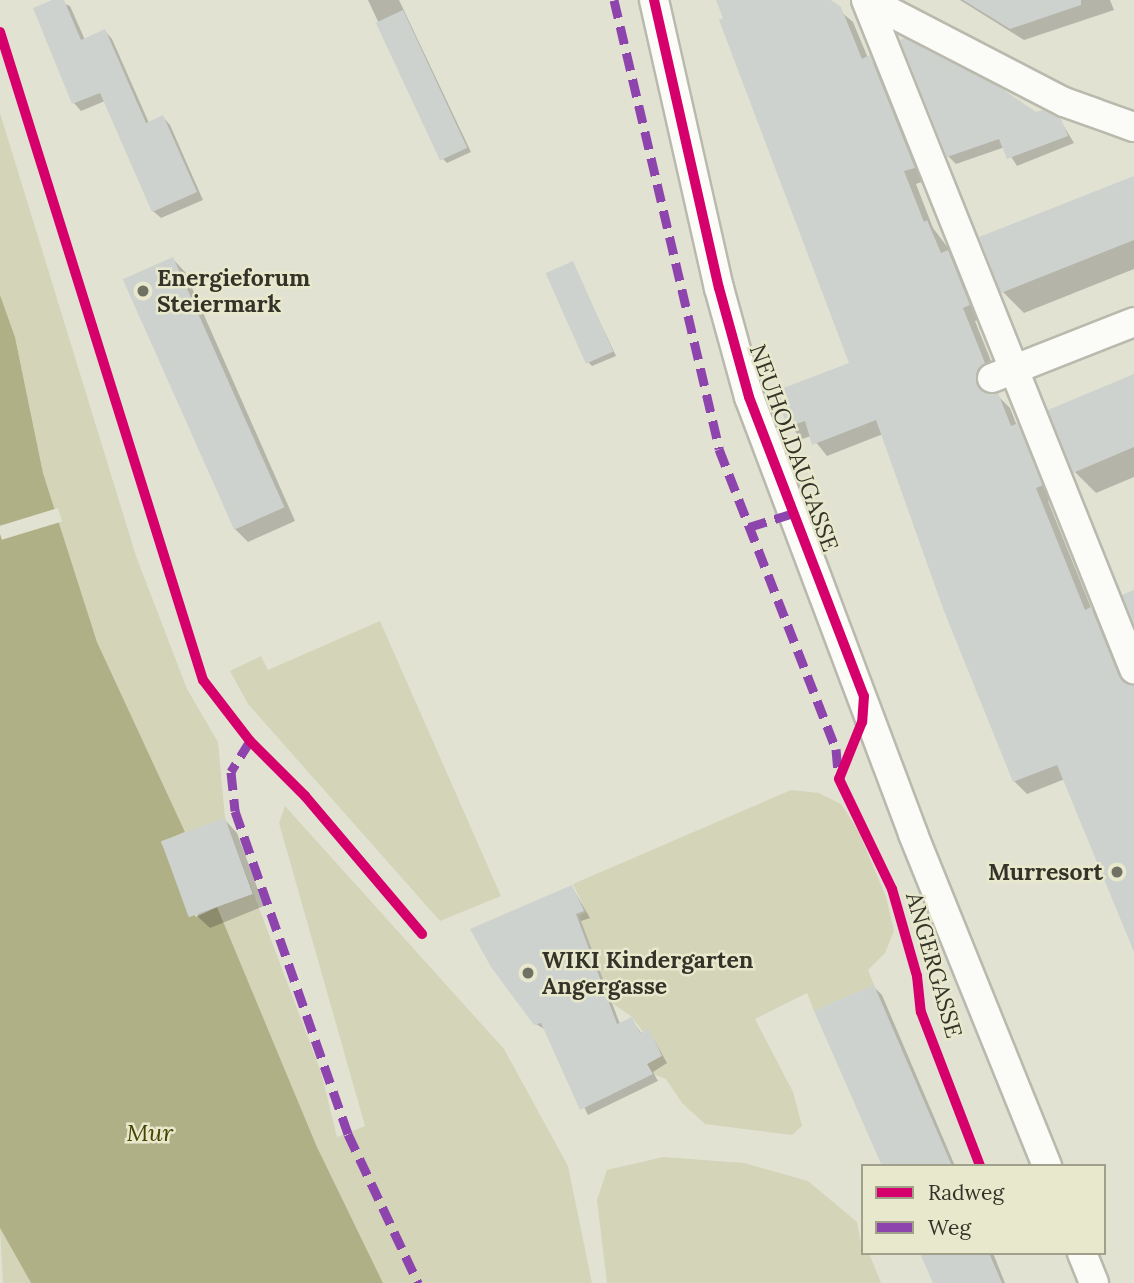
<!DOCTYPE html>
<style>
body{margin:0}
#map{position:relative;width:1134px;height:1283px;overflow:hidden;background:#e2e2d3;font-family:Lora,serif}
div>[style]{position:absolute}
[style*='--x']{left:calc(var(--x)*1px);top:calc(var(--y)*1px);width:calc(var(--w)*1px);rotate:calc(var(--a)*1deg)}
.green>*{inset:0;background:#d4d4b9}
.water>*{inset:0;background:#b0b087}
.pier>*{inset:0;background:#e2e2d3;transform-origin:0 0}
.shadow>*{inset:0;background:#0003}
.building>*{inset:0;background:#cdd2ce;transform-origin:0 0}
.roads{filter:drop-shadow(2px 0 #b9b9ad) drop-shadow(-2px 0 #b9b9ad) drop-shadow(0 2px #b9b9ad) drop-shadow(0 -2px #b9b9ad)}
.minor>*{height:28px;margin:-14px;padding:0 14px;transform-origin:14px;border-radius:14px;background:#fbfbf8}
.quiet>*{height:9px;margin-top:-4.5px;transform-origin:0;background:repeating-linear-gradient(90deg,#8e44ad 0 18px,transparent 0 27px)}
.cycleway>*{height:10px;margin:-5px;padding:0 5px;transform-origin:5px;border-radius:5px;background:#d6006c}
.dots>*{width:19px;height:19px;translate:-50% -50%;box-sizing:border-box;border:4px solid #e8e8cd;border-radius:50%}
span{translate:-50% -50%;white-space:nowrap;text-align:center;line-height:1.15;-webkit-text-stroke:5px #e8e8cd;paint-order:stroke}
.poi-label{font-size:23px;color:#333329;font-weight:700}
.left{translate:0 -50%;text-align:left}
.right{translate:-100% -50%;text-align:right}
.street-label{font-size:23px;color:#333329}
.water-label{font-size:24px;color:#454402;font-style:italic}
.legend{position:absolute;left:861px;top:1164px;width:245px;height:91px;box-sizing:border-box;background:#e8e8cd;border:2px solid #a0a08b;margin:0;padding:9px 12px;list-style:none;font-size:21px;color:#333329}
.legend li{display:flex;align-items:center;gap:14px;height:35px}
.legend b{width:35px;border:2px solid #a0a08b}
</style>
<div id="map">
<div class="green">
<div style="clip-path:polygon(0 113px,136px 556px,187px 689px,218px 742px,225px 818px,321px 1072px,337px 1137px,365px 1126px,279px 823px,285px 806px,504px 1049px,568px 1166px,592px 1283px,383px 1283px,317px 1147px,185px 832px,97px 642px,43px 473px,15px 337px,0 295px)"></div>
<div style="clip-path:polygon(380px 621px,501px 896px,440px 921px,248px 704px,230px 671px,261px 656px,268px 670px)"></div>
<div style="clip-path:polygon(791px 790px,819px 793px,841px 804px,858px 830px,886px 897px,894px 931px,885px 953px,868px 970px,874px 985px,814px 1011px,807px 993px,755px 1019px,793px 1092px,802px 1126px,792px 1135px,705px 1124px,682px 1103px,666px 1079px,653px 1074px,647px 1064px,661px 1056px,632px 1017px,612px 1003px,579px 916px,586px 912px,573px 884px)"></div>
<div style="clip-path:polygon(663px 1157px,744px 1163px,808px 1181px,857px 1222px,863px 1253px,869px 1253px,881px 1283px,607px 1283px,597px 1200px,607px 1170px)"></div>
<div style="clip-path:polygon(0 1228px,31px 1283px,3px 1283px)"></div>
</div>
<div class="water">
<div style="clip-path:polygon(0 295px,15px 337px,43px 473px,97px 642px,185px 832px,161px 842px,196px 917px,217px 907px,317px 1147px,383px 1283px,31px 1283px,0 1228px)"></div>
</div>
<div class="pier">
<div style="left:58px;top:508px;width:14px;height:63px;rotate:73deg"></div>
</div>
<div class="shadow">
<div style="clip-path:polygon(56px 0,70px 6px,85px 40px,105px 31px,112px 39px,149px 123px,163px 117px,170px 125px,203px 200px,161px 218px,153px 211px,105px 101px,81px 111px,74px 103px)"></div>
<div style="clip-path:polygon(368px 0,399px 0,471px 152px,447px 163px,442px 158px)"></div>
<div style="clip-path:polygon(718px 0,827px 0,853px 22px,868px 58px,882px 70px,927px 180px,916px 184px,933px 228px,961px 265px,982px 318px,975px 321px,997px 376px,991px 381px,989px 394px,997px 395px,1010px 408px,1017px 426px,1030px 438px,1054px 498px,1048px 501px,1092px 610px,1104px 622px,1125px 675px,1118px 677px,1134px 718px,1134px 949px,1065px 779px,1027px 794px,1014px 781px,883px 434px,827px 456px,811px 436px,802px 439px,790px 426px,851px 364px)"></div>
<div style="clip-path:polygon(960px 0,1110px 0,1114px 10px,1024px 40px)"></div>
<div style="clip-path:polygon(1036px 114px,1060px 120px,1074px 143px,1017px 166px,1005px 147px,956px 164px,948px 156px)"></div>
<div style="clip-path:polygon(1134px 177px,1134px 269px,1024px 313px,1003px 292px)"></div>
<div style="clip-path:polygon(173px 259px,185px 272px,295px 521px,248px 542px,235px 529px)"></div>
<div style="clip-path:polygon(572px 263px,616px 356px,592px 366px,588px 362px)"></div>
<div style="clip-path:polygon(1134px 376px,1134px 477px,1096px 493px,1075px 472px)"></div>
<div style="clip-path:polygon(225px 820px,237px 833px,264px 906px,210px 928px,197px 916px)"></div>
<div style="clip-path:polygon(572px 887px,590px 918px,581px 921px,620px 1024px,631px 1019px,642px 1034px,649px 1031px,667px 1063px,653px 1072px,658px 1081px,588px 1115px,546px 1030px,536px 1024px)"></div>
<div style="clip-path:polygon(874px 987px,882px 995px,955px 1166px,884px 1166px)"></div>
<div style="clip-path:polygon(922px 1253px,993px 1253px,1005px 1283px,935px 1283px)"></div>
</div>
<div class="building">
<div style="clip-path:polygon(52px 0,64px 0,81px 40px,105px 29px,146px 123px,163px 115px,197px 192px,152px 212px,100px 93px,72px 104px,33px 8px)"></div>
<div style="clip-path:polygon(716px 0,831px 0,841px 7px,862px 59px,870px 55px,915px 168px,904px 171px,924px 222px,927px 220px,941px 253px,948px 250px,970px 305px,963px 308px,985px 363px,976px 375px,977px 385px,989px 394px,998px 393px,1011px 426px,1018px 423px,1043px 485px,1036px 488px,1085px 610px,1091px 607px,1119px 676px,1134px 685px,1134px 952px,1057px 765px,1013px 782px,944px 611px,876px 420px,812px 445px,805px 421px,788px 427px,773px 392px,849px 363px,719px 20px,723px 18px)"></div>
<div style="clip-path:polygon(963px 0,1081px 0,1081px 5px,1010px 29px)"></div>
<div style="left:403px;top:10px;width:152px;height:30px;rotate:65deg"></div>
<div style="clip-path:polygon(904px 38px,998px 86px,1036px 112px,1043px 110px,1061px 119px,1068px 136px,1007px 159px,999px 139px,947px 157px,900px 40px)"></div>
<div style="clip-path:polygon(1134px 176px,1134px 240px,1001px 293px,979px 237px)"></div>
<div style="left:173px;top:257px;width:274px;height:55px;rotate:66deg"></div>
<div style="left:573px;top:261px;width:99px;height:30px;rotate:66deg"></div>
<div style="clip-path:polygon(1134px 374px,1134px 447px,1073px 473px,1048px 410px)"></div>
<div style="clip-path:polygon(1134px 590px,1134px 624px,1122px 595px)"></div>
<div style="left:225px;top:818px;width:81px;height:68px;rotate:70deg"></div>
<div style="clip-path:polygon(572px 885px,584px 911px,576px 914px,617px 1024px,632px 1017px,640px 1033px,649px 1029px,662px 1056px,647px 1064px,653px 1074px,580px 1110px,541px 1023px,534px 1025px,491px 967px,470px 929px)"></div>
<div style="clip-path:polygon(874px 985px,952px 1166px,882px 1166px,814px 1011px)"></div>
<div style="clip-path:polygon(920px 1253px,989px 1253px,1002px 1283px,933px 1283px)"></div>
</div>
<div class="roads">
<div class="minor">
<div style="--x:654;--y:0;--w:295;--a:77.3"></div>
<div style="--x:719;--y:288;--w:113;--a:74.6"></div>
<div style="--x:749;--y:397;--w:467;--a:69.4"></div>
<div style="--x:913;--y:834;--w:358;--a:68"></div>
<div style="--x:866;--y:0;--w:721;--a:68.17"></div>
<div style="--x:867;--y:0;--w:222;--a:27.4"></div>
<div style="--x:1064;--y:102;--w:74;--a:19.7"></div>
<div style="--x:992;--y:378;--w:153;--a:-21.5"></div>
<div style="--x:1082;--y:1253;--w:32;--a:68"></div>
</div>
</div>
<div class="quiet">
<div style="--x:614;--y:0;--w:461;--a:76.8"></div>
<div style="--x:719;--y:449;--w:322;--a:68.7"></div>
<div style="--x:836;--y:749;--w:23;--a:85"></div>
<div style="--x:749;--y:527;--w:47;--a:-17.3"></div>
<div style="--x:250;--y:741;--w:36;--a:122"></div>
<div style="--x:231;--y:772;--w:39;--a:84"></div>
<div style="--x:235;--y:811;--w:342;--a:70.7"></div>
<div style="--x:348;--y:1134;--w:165;--a:64.8"></div>
</div>
<div class="cycleway">
<div style="--x:654;--y:0;--w:295;--a:77.3"></div>
<div style="--x:719;--y:288;--w:113;--a:74.6"></div>
<div style="--x:749;--y:397;--w:320;--a:69"></div>
<div style="--x:864;--y:696;--w:26;--a:94"></div>
<div style="--x:862;--y:722;--w:61;--a:112"></div>
<div style="--x:839;--y:779;--w:122;--a:64.3"></div>
<div style="--x:892;--y:889;--w:91;--a:74"></div>
<div style="--x:917;--y:976;--w:36;--a:84"></div>
<div style="--x:921;--y:1012;--w:165;--a:69"></div>
<div style="--x:0;--y:32;--w:679;--a:72.61"></div>
<div style="--x:203;--y:680;--w:77;--a:52.4"></div>
<div style="--x:250;--y:741;--w:78;--a:45"></div>
<div style="--x:305;--y:796;--w:181;--a:49.7"></div>
</div>
<div class="dots">
<div style="left:143px;top:291px;background:#707064"></div>
<div style="left:1117px;top:872px;background:#707064"></div>
<div style="left:528px;top:973px;background:#707064"></div>
</div>
<div class="poi-label">
<span class="left" style="left:157px;top:291px">Energieforum<br>Steiermark</span>
<span class="right" style="left:1103px;top:872px">Murresort</span>
<span class="left" style="left:542px;top:973px">WIKI Kindergarten<br>Angergasse</span>
</div>
<div class="street-label">
<span style="left:794px;top:448px;rotate:70deg">NEUHOLDAUGASSE</span>
<span style="left:934px;top:965px;rotate:74deg">ANGERGASSE</span>
</div>
<div class="water-label">
<span style="left:150px;top:1133px">Mur</span>
</div>
<ul class="legend">
<li><b style="height:9px;background:#d6006c"></b>Radweg</li>
<li><b style="height:9px;background:#8e44ad"></b>Weg</li>
</ul>
</div>
